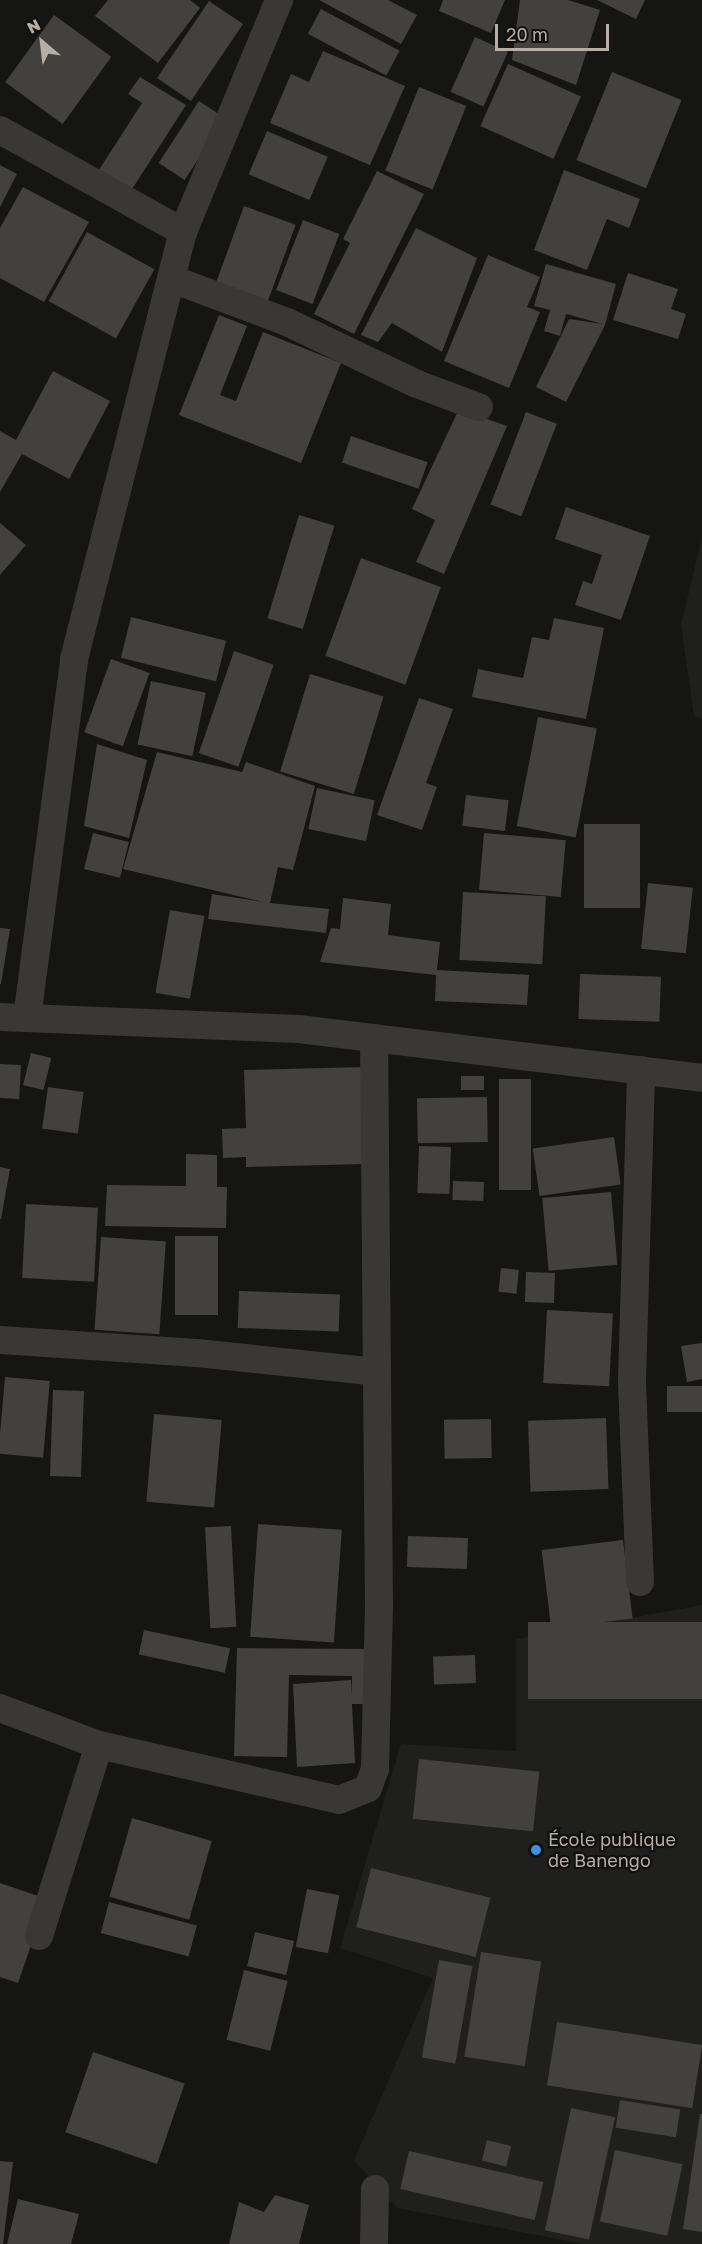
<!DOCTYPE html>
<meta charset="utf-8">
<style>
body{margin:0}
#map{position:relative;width:702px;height:2244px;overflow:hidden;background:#151514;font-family:"Golos Text",sans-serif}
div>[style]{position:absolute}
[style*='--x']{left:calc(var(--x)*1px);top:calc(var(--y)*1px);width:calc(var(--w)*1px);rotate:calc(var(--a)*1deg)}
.built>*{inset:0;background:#1f1f1d}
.building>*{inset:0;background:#42413e;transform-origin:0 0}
.minor>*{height:28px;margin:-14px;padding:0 14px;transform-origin:14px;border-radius:14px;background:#3a3835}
.dots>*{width:16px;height:16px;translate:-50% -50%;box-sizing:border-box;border:3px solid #10100f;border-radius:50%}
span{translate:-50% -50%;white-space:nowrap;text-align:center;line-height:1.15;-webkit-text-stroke:4.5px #10100f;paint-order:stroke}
.poi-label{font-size:18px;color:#b5aea6}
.left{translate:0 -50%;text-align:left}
.north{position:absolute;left:12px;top:12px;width:60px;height:60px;-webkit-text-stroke:4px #10100f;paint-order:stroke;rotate:332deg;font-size:16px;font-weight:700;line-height:24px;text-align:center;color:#b5aea6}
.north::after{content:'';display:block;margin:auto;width:21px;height:27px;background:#b5aea6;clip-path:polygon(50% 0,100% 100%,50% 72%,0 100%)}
.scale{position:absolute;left:495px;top:24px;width:114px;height:27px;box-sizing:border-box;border:3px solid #b5aea6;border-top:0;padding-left:8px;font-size:18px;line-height:21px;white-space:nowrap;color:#b5aea6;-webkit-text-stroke:4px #10100f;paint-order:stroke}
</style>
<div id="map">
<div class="built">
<div style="clip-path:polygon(702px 537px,702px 719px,694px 716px,681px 625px)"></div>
<div style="clip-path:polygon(702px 1605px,702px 2244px,583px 2244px,397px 2208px,354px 2160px,433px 1978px,340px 1948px,401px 1744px,516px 1751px,516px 1639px)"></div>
</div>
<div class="building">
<div style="clip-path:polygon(108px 0,190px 0,200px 8px,158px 63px,95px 16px)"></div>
<div style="clip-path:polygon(319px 0,388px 0,417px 15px,401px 44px)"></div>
<div style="clip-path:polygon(443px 0,505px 0,491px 33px,439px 11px)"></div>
<div style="clip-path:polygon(520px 0,568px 0,600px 10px,576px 85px,512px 60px)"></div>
<div style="clip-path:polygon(597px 0,645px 0,636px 19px)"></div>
<div style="left:209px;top:1px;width:41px;height:93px;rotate:34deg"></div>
<div style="left:321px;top:9px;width:89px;height:28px;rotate:28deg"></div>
<div style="left:54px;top:15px;width:71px;height:83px;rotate:36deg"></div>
<div style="left:475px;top:37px;width:36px;height:60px;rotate:24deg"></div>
<div style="clip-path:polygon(323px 51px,405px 86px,370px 165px,270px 123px,291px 74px,309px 82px)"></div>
<div style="left:508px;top:64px;width:80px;height:68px;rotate:24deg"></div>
<div style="left:612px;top:72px;width:75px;height:95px;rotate:22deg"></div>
<div style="clip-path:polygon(140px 77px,186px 105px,127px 197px,95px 176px,142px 103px,128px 94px)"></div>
<div style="left:419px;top:87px;width:51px;height:90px;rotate:22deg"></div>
<div style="left:199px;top:101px;width:31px;height:74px;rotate:33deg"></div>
<div style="left:267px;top:131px;width:66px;height:47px;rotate:23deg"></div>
<div style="clip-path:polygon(0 165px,17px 174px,0 207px)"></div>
<div style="clip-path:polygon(564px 170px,640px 199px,629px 228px,607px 219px,587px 270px,534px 250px)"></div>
<div style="clip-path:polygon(377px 171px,424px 194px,354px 334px,314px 314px,350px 243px,343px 239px)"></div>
<div style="clip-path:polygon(23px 187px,89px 222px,44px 302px,0 278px,0 228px)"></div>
<div style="left:244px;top:206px;width:55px;height:82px;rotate:20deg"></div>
<div style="left:303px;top:220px;width:39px;height:75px;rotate:21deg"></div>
<div style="clip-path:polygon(416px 228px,477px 258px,442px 352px,392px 323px,378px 342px,361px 335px)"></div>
<div style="left:87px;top:232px;width:77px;height:79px;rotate:29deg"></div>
<div style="clip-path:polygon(488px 255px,540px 277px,527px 307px,540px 312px,509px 388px,444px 361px)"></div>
<div style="clip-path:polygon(546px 264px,616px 284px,605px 325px,566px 402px,536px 387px,569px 319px,603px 324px,566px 314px,560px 336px,544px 331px,550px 310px,534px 306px)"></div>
<div style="clip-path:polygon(628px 273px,678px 289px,671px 309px,686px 314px,678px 339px,613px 320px)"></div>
<div style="clip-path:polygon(219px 315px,247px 326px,220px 395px,236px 401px,263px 332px,341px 363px,301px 463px,179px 415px)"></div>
<div style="clip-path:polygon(53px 371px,110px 401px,69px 479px,22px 454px,0 492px,0 431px,16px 440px)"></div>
<div style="clip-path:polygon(459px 409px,507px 426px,444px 574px,416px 562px,435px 520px,412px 509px)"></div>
<div style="left:526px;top:412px;width:33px;height:99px;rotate:21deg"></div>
<div style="left:351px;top:436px;width:81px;height:28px;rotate:19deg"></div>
<div style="clip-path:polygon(566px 507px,650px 536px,621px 620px,575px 605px,583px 581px,592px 584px,602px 555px,555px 539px)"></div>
<div style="left:299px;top:515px;width:37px;height:108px;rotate:17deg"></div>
<div style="clip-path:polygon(0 523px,26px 545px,0 575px)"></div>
<div style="left:361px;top:558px;width:85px;height:104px;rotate:20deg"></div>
<div style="left:131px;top:617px;width:98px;height:42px;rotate:14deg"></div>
<div style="clip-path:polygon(554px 618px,604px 628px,586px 719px,472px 697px,478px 669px,523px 678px,532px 637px,549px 640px)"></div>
<div style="left:234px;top:651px;width:42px;height:108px;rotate:19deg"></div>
<div style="left:111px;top:659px;width:41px;height:78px;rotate:20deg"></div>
<div style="left:310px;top:674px;width:77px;height:102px;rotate:17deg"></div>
<div style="left:151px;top:681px;width:56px;height:65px;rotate:12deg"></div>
<div style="clip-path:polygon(419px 698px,453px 709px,426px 783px,437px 787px,422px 830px,377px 815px)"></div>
<div style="left:538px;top:717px;width:60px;height:111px;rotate:11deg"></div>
<div style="clip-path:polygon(97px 744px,147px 760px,129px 838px,84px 826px)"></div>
<div style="clip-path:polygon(157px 752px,242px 772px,246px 762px,315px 786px,293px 870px,278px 867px,270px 903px,329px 909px,326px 933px,208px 919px,212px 894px,264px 902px,123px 869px)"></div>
<div style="left:317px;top:788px;width:59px;height:42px;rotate:12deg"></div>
<div style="left:466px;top:795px;width:43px;height:31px;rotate:7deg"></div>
<div style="left:584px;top:824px;width:56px;height:84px"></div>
<div style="left:93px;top:833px;width:37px;height:37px;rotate:14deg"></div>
<div style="left:484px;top:833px;width:82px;height:57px;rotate:5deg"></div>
<div style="left:648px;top:883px;width:45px;height:66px;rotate:6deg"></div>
<div style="left:463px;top:892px;width:83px;height:68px;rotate:3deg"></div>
<div style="clip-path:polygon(343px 898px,391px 904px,388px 935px,440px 942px,437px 970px,529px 975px,527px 1005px,435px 1001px,436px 975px,320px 962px,331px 928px,340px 929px)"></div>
<div style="left:170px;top:910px;width:35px;height:84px;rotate:10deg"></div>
<div style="clip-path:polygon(0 928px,10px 929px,1px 984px,0 984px)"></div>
<div style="left:580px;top:974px;width:81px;height:45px;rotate:2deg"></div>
<div style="left:31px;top:1053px;width:21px;height:33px;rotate:14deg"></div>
<div style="left:0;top:1064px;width:21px;height:34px;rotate:3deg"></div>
<div style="clip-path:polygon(364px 1067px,366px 1164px,246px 1167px,246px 1157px,223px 1158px,222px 1129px,246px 1128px,244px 1070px)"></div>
<div style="left:461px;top:1076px;width:23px;height:14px"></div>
<div style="left:499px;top:1079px;width:32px;height:111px"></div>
<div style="left:48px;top:1087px;width:36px;height:42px;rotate:8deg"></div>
<div style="left:487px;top:1097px;width:45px;height:70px;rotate:89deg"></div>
<div style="left:614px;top:1137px;width:48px;height:82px;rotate:82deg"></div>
<div style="left:419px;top:1146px;width:32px;height:47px;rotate:2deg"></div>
<div style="clip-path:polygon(186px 1154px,217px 1155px,217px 1187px,227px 1187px,226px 1228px,105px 1226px,107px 1185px,186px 1186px)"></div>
<div style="clip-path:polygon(0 1167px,10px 1169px,1px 1219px,0 1219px)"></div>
<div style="left:453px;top:1181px;width:31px;height:19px;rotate:2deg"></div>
<div style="left:611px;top:1192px;width:73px;height:69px;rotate:85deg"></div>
<div style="left:26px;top:1204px;width:72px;height:74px;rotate:3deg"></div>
<div style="left:175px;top:1236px;width:43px;height:79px"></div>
<div style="left:101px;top:1237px;width:65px;height:93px;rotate:4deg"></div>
<div style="left:501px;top:1268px;width:18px;height:24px;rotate:6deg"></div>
<div style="left:526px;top:1272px;width:29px;height:30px;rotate:2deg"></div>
<div style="left:239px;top:1291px;width:101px;height:37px;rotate:2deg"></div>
<div style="left:547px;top:1310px;width:66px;height:73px;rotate:3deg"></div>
<div style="clip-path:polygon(702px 1343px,702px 1379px,687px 1382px,681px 1346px)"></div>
<div style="left:5px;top:1377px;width:45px;height:77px;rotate:5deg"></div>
<div style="left:702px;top:1386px;width:26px;height:35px;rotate:90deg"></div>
<div style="left:53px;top:1390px;width:31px;height:86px;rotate:2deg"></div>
<div style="left:154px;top:1414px;width:68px;height:88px;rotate:5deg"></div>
<div style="left:606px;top:1418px;width:71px;height:78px;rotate:88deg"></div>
<div style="left:491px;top:1419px;width:39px;height:47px;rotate:89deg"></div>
<div style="left:258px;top:1524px;width:84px;height:113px;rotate:4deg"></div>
<div style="left:231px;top:1526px;width:101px;height:26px;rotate:87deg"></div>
<div style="left:408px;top:1536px;width:60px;height:31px;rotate:2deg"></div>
<div style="left:623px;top:1540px;width:79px;height:82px;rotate:83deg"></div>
<div style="left:702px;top:1622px;width:77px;height:174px;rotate:90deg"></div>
<div style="left:144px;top:1630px;width:88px;height:25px;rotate:12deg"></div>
<div style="clip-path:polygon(237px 1648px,370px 1649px,370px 1704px,352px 1704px,355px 1763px,297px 1767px,293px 1684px,351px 1680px,352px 1696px,352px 1676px,289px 1675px,287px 1757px,234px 1756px)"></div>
<div style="left:475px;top:1655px;width:28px;height:42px;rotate:88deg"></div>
<div style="left:419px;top:1759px;width:121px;height:60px;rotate:6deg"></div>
<div style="left:132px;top:1818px;width:83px;height:82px;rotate:16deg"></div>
<div style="left:371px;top:1868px;width:123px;height:61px;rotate:14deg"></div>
<div style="clip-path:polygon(0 1883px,47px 1899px,18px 1983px,0 1977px)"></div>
<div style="left:307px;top:1889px;width:33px;height:59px;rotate:11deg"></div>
<div style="left:109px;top:1902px;width:91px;height:32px;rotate:15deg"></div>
<div style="left:255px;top:1932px;width:40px;height:35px;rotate:13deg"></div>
<div style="left:481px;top:1952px;width:61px;height:106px;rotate:9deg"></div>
<div style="left:439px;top:1960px;width:34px;height:99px;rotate:10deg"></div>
<div style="left:244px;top:1970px;width:45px;height:72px;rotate:14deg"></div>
<div style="left:557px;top:2022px;width:147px;height:64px;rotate:9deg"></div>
<div style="left:93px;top:2052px;width:97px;height:85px;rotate:19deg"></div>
<div style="left:620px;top:2100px;width:61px;height:28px;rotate:9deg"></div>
<div style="left:571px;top:2108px;width:45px;height:125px;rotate:12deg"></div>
<div style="clip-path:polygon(700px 2114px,702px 2114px,702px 2232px,683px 2229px)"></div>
<div style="left:487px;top:2140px;width:25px;height:21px;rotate:14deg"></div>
<div style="left:615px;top:2150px;width:69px;height:73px;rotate:12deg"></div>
<div style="left:409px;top:2151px;width:138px;height:39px;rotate:13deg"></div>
<div style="clip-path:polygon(0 2161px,13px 2162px,3px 2244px,0 2244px)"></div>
<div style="clip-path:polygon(275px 2195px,309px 2205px,299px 2244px,229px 2244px,239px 2202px,264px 2212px)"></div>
<div style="clip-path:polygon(18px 2199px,79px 2214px,71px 2244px,7px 2244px)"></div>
</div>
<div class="minor">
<div style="--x:0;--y:130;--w:210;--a:29.1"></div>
<div style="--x:172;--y:279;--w:123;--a:20.5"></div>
<div style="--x:287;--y:322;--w:144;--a:25.5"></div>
<div style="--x:417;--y:384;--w:66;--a:20.4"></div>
<div style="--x:0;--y:1017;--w:299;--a:2.3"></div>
<div style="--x:299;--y:1029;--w:406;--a:6.9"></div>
<div style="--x:27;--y:1018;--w:362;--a:-82.5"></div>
<div style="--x:74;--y:659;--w:441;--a:-75.7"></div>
<div style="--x:183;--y:232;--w:251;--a:-67.5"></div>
<div style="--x:0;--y:1340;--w:197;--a:3.8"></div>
<div style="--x:197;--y:1353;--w:181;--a:6"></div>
<div style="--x:640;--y:1582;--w:202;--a:-92.3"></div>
<div style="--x:632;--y:1380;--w:310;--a:-88.3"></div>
<div style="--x:0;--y:1708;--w:106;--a:20.5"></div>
<div style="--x:99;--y:1745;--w:246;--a:12.9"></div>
<div style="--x:339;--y:1800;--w:31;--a:-22"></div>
<div style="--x:368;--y:1788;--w:20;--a:-70"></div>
<div style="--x:375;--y:1769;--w:163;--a:-88.6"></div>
<div style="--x:379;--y:1606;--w:568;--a:-90.5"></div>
<div style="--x:39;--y:1936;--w:200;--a:-72.6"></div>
<div style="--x:374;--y:2244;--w:55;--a:-89"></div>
</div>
<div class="dots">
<div style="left:536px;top:1850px;background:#3a93e7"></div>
</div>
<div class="poi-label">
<span class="left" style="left:548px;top:1850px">École publique<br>de Banengo</span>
</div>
<div class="north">N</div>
<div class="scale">20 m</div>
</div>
